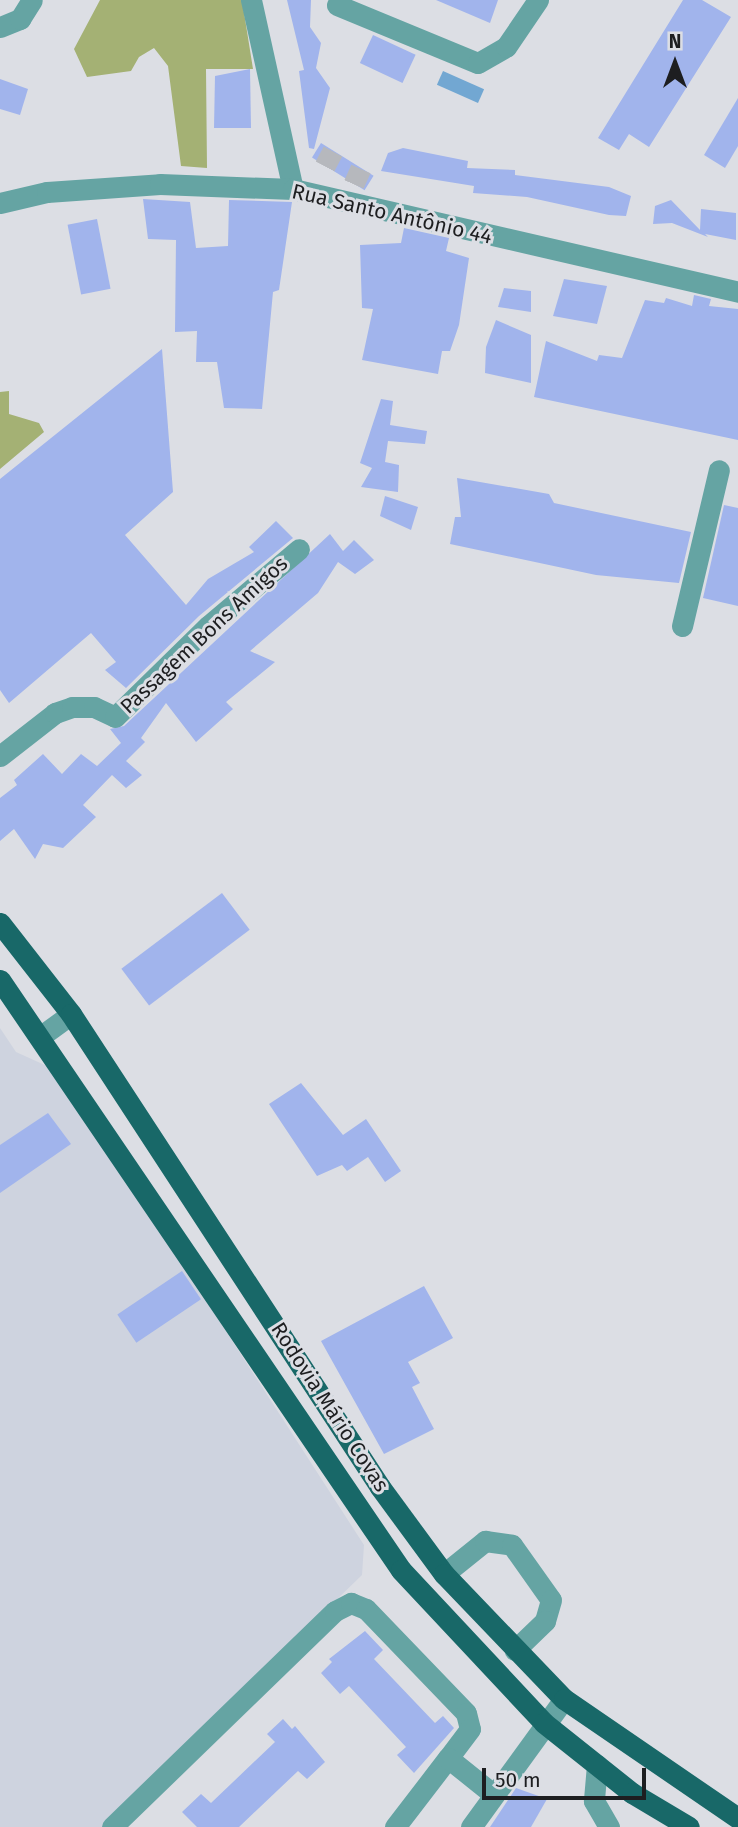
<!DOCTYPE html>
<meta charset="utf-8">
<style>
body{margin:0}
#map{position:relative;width:738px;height:1827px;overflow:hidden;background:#dcdee4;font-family:"Fira Sans",sans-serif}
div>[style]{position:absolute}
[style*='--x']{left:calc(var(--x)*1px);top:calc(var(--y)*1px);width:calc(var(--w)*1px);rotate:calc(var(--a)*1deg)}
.built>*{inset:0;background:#ced3df}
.forest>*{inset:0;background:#a4b174}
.water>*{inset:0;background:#72a7d2;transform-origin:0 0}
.building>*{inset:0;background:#a1b4ec;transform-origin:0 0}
.minor-tunnel>*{height:21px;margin-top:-10.5px;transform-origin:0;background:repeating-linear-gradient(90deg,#b6b8bd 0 21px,transparent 0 31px)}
.minor>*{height:21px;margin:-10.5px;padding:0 10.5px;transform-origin:10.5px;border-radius:10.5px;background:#65a4a3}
.major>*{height:21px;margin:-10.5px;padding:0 10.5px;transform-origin:10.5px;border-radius:10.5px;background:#186868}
span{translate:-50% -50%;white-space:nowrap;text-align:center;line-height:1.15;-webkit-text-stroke:6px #dcdee4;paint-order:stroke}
.street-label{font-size:21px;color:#1d1e20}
.north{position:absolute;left:640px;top:28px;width:70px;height:70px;-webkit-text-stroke:5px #dcdee4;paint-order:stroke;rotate:0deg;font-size:19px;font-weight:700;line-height:28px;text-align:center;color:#1d1e20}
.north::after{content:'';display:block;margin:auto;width:24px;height:32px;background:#1d1e20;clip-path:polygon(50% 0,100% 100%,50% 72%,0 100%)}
.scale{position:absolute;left:482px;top:1768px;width:164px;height:32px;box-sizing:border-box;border:4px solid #1d1e20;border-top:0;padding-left:9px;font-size:21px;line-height:24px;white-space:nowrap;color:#1d1e20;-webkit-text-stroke:5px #dcdee4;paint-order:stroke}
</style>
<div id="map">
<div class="built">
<div style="clip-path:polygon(0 1028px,16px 1052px,58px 1071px,364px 1545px,362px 1575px,102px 1827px,0 1827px)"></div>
</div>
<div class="forest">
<div style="clip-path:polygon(100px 0,242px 0,253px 69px,206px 69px,207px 168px,181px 166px,168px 66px,154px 48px,139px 57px,131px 71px,87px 77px,74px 49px)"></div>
<div style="clip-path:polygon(9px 391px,9px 414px,39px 423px,44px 432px,0 469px,0 392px)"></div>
</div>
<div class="water">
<div style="left:443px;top:71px;width:45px;height:15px;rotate:24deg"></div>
</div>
<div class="building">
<div style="clip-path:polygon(287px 0,311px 0,310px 27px,321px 43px,316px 68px,330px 88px,314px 149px,309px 148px,299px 71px,304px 70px)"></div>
<div style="clip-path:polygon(436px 0,498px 0,490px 23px)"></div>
<div style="clip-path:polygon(683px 0,702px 0,731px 17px,649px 147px,629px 134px,619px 150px,598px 138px)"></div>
<div style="left:373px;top:35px;width:47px;height:31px;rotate:25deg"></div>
<div style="clip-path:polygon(250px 69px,251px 128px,214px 128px,215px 76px)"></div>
<div style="clip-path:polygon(0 79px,28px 89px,20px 115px,0 109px)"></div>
<div style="clip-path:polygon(738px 98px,738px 146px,725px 168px,704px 155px)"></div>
<div style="left:321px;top:143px;width:62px;height:17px;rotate:32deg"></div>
<div style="clip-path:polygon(403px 148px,468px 161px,467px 168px,515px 170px,515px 175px,609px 187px,631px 196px,626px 216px,609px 215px,527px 197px,473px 193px,474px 186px,381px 171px,388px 153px)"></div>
<div style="clip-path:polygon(143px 199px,190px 202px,196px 248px,228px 246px,229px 200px,292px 202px,279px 290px,273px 292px,262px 409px,224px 408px,217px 362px,196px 362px,197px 331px,175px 332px,176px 240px,148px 239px)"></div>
<div style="clip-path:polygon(671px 200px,700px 230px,701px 209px,736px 213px,736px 240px,705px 234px,708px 237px,672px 223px,653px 224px,655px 206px)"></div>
<div style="left:97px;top:219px;width:71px;height:30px;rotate:79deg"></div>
<div style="clip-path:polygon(404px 228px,449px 238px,446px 251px,469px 258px,459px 325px,450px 351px,442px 351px,438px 374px,362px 360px,373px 309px,362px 308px,360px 245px,401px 243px)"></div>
<div style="clip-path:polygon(564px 279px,607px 286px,597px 324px,553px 316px)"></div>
<div style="clip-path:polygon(504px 288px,531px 291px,531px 312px,498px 307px)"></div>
<div style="clip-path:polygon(694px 295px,711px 299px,709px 306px,738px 309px,738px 440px,534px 397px,546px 341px,597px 361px,599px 355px,622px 358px,645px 300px,664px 303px,666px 298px,692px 306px)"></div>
<div style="clip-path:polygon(496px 320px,531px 335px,531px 383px,485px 373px,486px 347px)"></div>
<div style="clip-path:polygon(162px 349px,173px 492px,125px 535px,186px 605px,208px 579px,254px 552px,249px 547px,276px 521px,293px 538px,199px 616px,126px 688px,105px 670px,116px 662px,91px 633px,9px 703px,0 690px,0 479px)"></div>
<div style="clip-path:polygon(381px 399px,393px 401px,390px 425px,427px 431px,425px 444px,388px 441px,385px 462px,399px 465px,398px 492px,361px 487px,372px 468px,360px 463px)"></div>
<div style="clip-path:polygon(457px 478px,549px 494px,554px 503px,691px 532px,679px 583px,596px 575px,450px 544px,455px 517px,461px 517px)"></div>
<div style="clip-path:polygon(385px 496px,418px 507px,411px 530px,380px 516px)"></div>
<div style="clip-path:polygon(724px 505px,738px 508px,738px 606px,703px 598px)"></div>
<div style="clip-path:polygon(330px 534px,343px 551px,354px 540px,374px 560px,355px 574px,338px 562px,318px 593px,250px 651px,275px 662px,226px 702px,233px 709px,196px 742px,166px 703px,141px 738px,145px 742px,126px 761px,142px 775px,126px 788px,112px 775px,83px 805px,96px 817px,63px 848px,43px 844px,35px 859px,14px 829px,0 841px,0 798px,17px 785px,14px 780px,43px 754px,62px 774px,81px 754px,97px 766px,121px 743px,110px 729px,124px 726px)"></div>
<div style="left:222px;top:893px;width:46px;height:126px;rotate:53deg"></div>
<div style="clip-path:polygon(301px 1083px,343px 1135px,366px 1119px,401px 1171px,385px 1182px,368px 1157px,347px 1171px,342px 1165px,317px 1176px,269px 1104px)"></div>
<div style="clip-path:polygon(48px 1113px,71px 1144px,0 1193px,0 1145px)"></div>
<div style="left:182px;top:1271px;width:34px;height:78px;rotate:56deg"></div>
<div style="clip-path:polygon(424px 1286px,453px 1338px,408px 1362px,420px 1383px,412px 1387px,434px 1429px,384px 1454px,321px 1341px)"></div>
<div style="clip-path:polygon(365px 1631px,383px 1650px,374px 1659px,435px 1723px,443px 1716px,454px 1728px,414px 1773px,397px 1755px,406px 1747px,349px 1686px,340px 1694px,321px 1673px,332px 1662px,329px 1659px)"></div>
<div style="clip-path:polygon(283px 1719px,292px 1729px,295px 1726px,325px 1762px,307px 1779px,298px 1771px,239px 1827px,197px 1827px,182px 1812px,201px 1794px,211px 1803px,275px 1742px,267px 1734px)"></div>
<div style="clip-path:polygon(516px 1788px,547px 1799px,531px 1827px,490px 1827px)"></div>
</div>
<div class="minor-tunnel">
<div style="--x:325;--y:166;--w:17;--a:-62"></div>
<div style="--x:354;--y:184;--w:17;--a:-66"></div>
</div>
<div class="minor">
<div style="--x:251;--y:0;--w:194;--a:77.5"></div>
<div style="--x:337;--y:5;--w:152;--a:22.4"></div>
<div style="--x:478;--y:63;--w:32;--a:-30"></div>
<div style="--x:506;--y:47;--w:57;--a:-55.8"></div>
<div style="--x:0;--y:27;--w:22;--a:-22"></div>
<div style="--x:20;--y:19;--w:22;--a:-58"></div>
<div style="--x:0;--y:203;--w:48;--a:-13.2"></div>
<div style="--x:47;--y:192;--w:113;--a:-4"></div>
<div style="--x:160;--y:184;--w:133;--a:2.2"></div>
<div style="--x:293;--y:189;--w:457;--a:13"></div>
<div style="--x:682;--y:626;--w:160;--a:-76.7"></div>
<div style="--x:0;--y:756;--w:70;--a:-38"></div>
<div style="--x:55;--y:713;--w:18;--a:-19"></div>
<div style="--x:72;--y:707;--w:22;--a:0"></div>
<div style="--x:94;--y:707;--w:23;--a:25"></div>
<div style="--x:115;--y:717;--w:130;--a:-44.4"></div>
<div style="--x:208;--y:626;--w:119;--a:-40.2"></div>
<div style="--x:41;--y:1036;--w:37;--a:-36"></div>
<div style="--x:444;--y:1574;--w:53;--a:-38.8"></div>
<div style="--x:485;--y:1541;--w:27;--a:8"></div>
<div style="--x:512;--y:1545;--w:67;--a:54.7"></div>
<div style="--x:551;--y:1600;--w:22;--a:106"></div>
<div style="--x:545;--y:1621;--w:42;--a:136"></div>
<div style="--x:597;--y:1765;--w:36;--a:95"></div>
<div style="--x:594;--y:1801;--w:30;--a:60"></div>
<div style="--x:112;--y:1827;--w:310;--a:-44.1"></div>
<div style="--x:335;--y:1611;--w:18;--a:-27"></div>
<div style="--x:351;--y:1603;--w:16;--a:22"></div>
<div style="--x:366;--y:1609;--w:144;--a:46.1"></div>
<div style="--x:466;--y:1713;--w:16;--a:76"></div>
<div style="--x:470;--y:1729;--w:36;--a:127"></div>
<div style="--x:395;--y:1827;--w:87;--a:-52.5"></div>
<div style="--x:448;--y:1758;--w:58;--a:38.7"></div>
<div style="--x:471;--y:1827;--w:158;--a:-54"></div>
</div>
<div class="major">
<div style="--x:0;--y:923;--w:115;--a:52"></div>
<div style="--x:71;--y:1014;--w:565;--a:56.84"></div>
<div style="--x:380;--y:1487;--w:108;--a:53.7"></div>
<div style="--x:444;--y:1574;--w:173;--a:46.2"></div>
<div style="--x:564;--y:1699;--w:211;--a:34.4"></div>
<div style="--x:0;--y:980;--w:713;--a:55.8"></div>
<div style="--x:401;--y:1570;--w:209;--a:46.9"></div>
<div style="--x:544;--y:1723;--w:112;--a:38.5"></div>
<div style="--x:632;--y:1793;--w:66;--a:30.8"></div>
</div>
<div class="street-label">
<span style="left:392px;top:214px;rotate:13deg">Rua Santo Antônio 44</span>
<span style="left:204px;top:635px;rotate:-43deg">Passagem Bons Amigos</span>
<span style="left:330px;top:1407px;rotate:57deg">Rodovia Mário Covas</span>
</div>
<div class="north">N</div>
<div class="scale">50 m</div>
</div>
